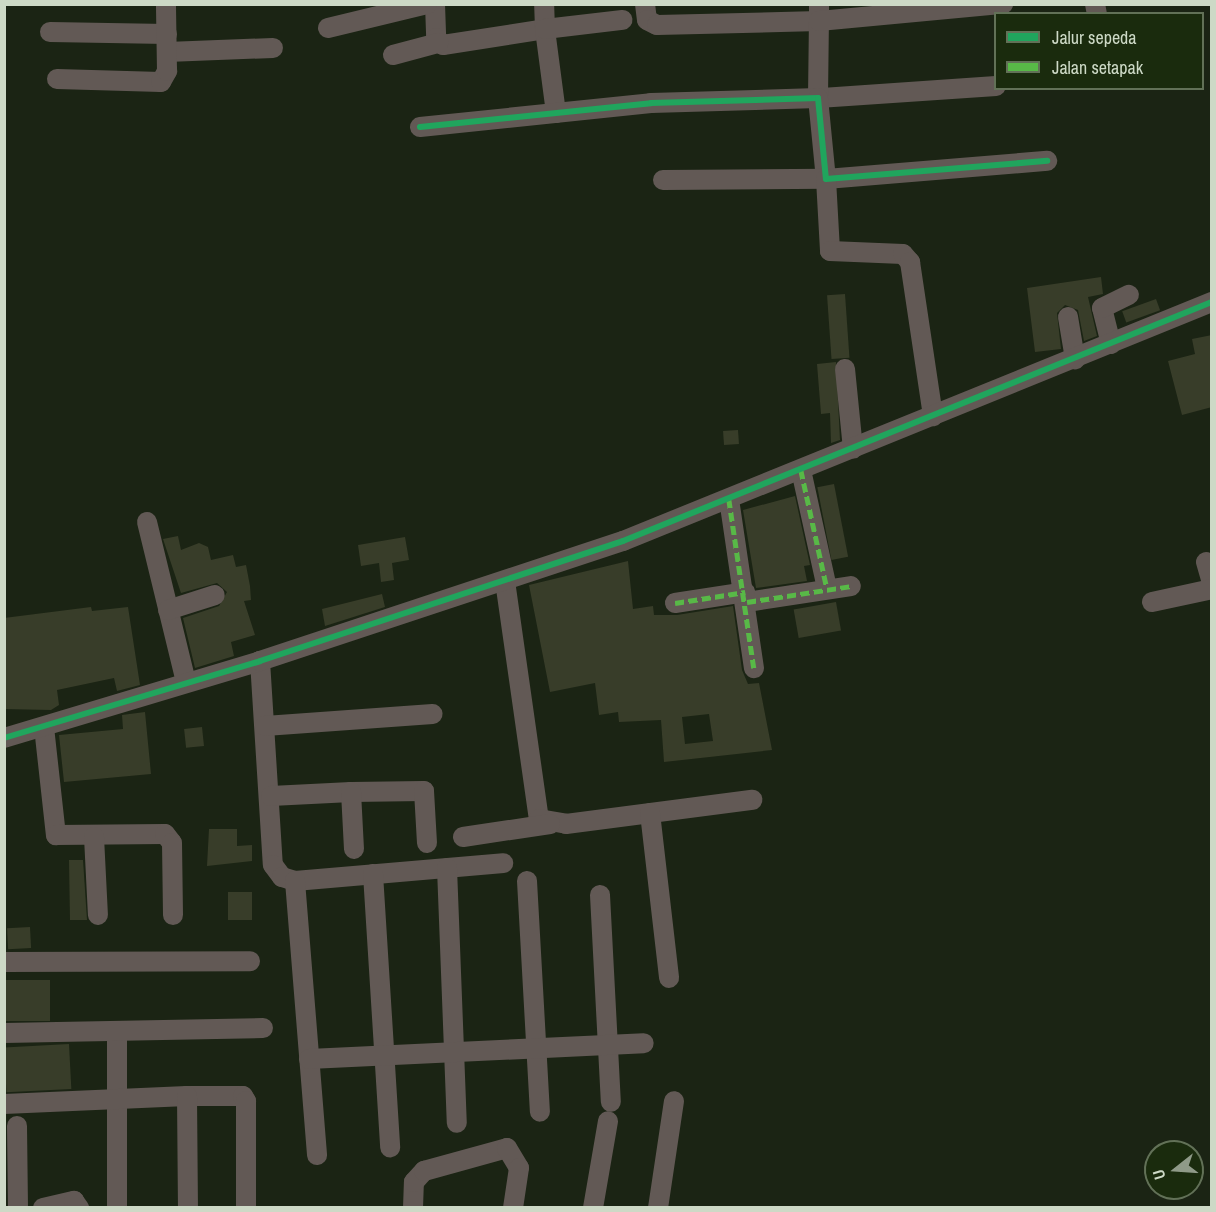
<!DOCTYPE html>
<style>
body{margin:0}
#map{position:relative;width:1216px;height:1212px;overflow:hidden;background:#1b2414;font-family:"Archivo Narrow",sans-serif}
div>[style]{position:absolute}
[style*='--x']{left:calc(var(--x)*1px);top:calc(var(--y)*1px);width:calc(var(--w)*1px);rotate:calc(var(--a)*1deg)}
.building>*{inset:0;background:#383d29;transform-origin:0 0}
.minor>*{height:20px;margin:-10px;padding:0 10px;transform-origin:10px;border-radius:10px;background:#625955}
.quiet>*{height:4.5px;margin-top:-2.25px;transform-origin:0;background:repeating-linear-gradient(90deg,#58b947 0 9px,transparent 0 13.5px)}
.cycleway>*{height:6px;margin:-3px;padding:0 3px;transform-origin:3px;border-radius:3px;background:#20a55d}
span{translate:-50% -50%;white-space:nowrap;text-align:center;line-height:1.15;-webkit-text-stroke:6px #1a2b0d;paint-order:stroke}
.frame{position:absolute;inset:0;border:6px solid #cdd9c6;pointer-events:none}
.legend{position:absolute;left:994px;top:12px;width:210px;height:78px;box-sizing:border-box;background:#1a2b0d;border:2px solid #627157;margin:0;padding:8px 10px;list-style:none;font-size:18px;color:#cdd9c6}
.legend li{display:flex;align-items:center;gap:12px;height:30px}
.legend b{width:30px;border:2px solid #627157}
.north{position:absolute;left:1144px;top:1140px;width:60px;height:60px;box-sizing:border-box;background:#1a2b0d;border:2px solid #627157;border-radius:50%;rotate:253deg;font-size:16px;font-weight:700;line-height:24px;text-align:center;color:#cdd9c6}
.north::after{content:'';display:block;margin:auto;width:21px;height:27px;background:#8f9a88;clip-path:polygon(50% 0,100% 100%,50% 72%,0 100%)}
</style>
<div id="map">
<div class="building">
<div style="clip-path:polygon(1101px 277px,1103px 294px,1088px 297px,1097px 336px,1084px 341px,1078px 310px,1065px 305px,1057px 313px,1061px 349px,1035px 352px,1027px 288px)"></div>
<div style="left:845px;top:294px;width:64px;height:18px;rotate:86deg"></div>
<div style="left:1156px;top:299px;width:12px;height:36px;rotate:70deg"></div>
<div style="clip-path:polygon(1212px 335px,1212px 407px,1182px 415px,1168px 361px,1195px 354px,1192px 339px)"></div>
<div style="clip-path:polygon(836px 362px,840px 440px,831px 443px,830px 413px,821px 414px,817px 364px)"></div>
<div style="left:738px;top:430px;width:14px;height:15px;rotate:86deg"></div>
<div style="left:834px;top:484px;width:74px;height:17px;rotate:79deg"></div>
<div style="clip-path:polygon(795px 496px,810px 565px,804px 566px,807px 581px,756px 588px,743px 510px)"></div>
<div style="clip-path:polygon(178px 536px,181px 550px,199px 543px,208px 547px,211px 560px,233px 555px,236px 567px,246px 565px,250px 586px,251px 600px,244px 601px,255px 635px,231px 642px,234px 656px,195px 668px,183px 618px,219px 606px,227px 592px,217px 583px,181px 593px,163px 539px)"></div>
<div style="clip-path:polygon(405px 537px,409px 560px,392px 563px,394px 580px,381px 582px,379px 563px,361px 566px,358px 545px)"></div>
<div style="clip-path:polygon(evenodd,628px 561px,633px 609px,653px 606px,654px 615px,677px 615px,733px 606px,742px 670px,748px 684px,759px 683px,772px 750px,664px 762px,661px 720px,619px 722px,618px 712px,599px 715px,595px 683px,550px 692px,529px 585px,628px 561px,709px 714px,713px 741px,685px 744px,682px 717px,709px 714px)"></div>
<div style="clip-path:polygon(382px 594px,385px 607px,325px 626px,322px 609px)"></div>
<div style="left:836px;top:602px;width:29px;height:43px;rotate:80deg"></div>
<div style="clip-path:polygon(91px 607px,92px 611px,128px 607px,140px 685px,117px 691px,114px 678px,57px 690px,59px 705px,51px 710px,4px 709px,4px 618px)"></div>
<div style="clip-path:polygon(145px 712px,151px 774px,64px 782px,59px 735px,123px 729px,122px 715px)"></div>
<div style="left:202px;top:727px;width:19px;height:18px;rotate:84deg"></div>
<div style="clip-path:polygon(209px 829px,237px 829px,237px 846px,252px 845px,252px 861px,207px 866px)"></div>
<div style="clip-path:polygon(69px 860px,83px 860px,87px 920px,70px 920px)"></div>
<div style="left:228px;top:892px;width:24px;height:28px"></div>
<div style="left:30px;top:927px;width:21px;height:23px;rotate:87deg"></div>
<div style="left:4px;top:980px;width:46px;height:41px"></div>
<div style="left:69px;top:1044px;width:45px;height:65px;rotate:87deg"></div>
</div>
<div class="minor">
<div style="--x:435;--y:4;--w:34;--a:88"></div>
<div style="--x:436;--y:38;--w:10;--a:45"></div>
<div style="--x:443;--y:45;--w:103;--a:-8.9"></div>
<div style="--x:545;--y:29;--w:25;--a:-92"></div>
<div style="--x:645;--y:4;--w:16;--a:83"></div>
<div style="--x:647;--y:20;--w:11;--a:27"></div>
<div style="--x:657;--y:25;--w:162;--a:-1.4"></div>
<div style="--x:819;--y:21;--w:17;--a:-90"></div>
<div style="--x:1095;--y:4;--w:10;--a:79"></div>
<div style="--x:328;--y:28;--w:102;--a:-13.6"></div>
<div style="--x:50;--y:32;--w:117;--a:1"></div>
<div style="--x:167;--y:52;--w:106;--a:-2.2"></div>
<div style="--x:393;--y:55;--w:47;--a:-14.9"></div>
<div style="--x:57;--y:79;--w:104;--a:1.7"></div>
<div style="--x:161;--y:82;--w:13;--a:-61"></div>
<div style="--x:167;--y:71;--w:67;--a:-90.9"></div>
<div style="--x:996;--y:86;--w:178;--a:176.1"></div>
<div style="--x:818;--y:98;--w:77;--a:-89.3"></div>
<div style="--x:819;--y:21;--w:185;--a:-5.3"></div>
<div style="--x:556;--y:113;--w:85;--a:-97.5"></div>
<div style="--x:545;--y:29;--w:78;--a:-6.7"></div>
<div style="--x:420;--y:127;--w:232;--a:-5.9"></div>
<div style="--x:651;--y:103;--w:167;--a:-1.7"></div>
<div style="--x:818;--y:98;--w:81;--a:84.4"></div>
<div style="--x:826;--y:179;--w:222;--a:-4.7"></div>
<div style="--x:663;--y:180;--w:163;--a:-0.4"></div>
<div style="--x:826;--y:179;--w:72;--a:86.8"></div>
<div style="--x:830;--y:251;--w:73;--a:2.4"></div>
<div style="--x:903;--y:254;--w:11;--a:49"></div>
<div style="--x:910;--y:262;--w:156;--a:81.5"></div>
<div style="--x:1068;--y:317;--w:43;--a:80.5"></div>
<div style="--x:1111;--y:344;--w:37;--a:-104"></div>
<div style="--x:1102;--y:308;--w:30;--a:-26"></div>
<div style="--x:845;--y:369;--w:80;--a:84.3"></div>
<div style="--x:801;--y:470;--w:121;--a:77.6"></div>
<div style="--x:729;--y:499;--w:171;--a:81.6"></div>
<div style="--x:147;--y:522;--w:165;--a:76.3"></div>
<div style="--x:1206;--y:562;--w:22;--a:74"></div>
<div style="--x:505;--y:581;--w:240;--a:81.9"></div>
<div style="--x:539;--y:819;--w:27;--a:10"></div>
<div style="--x:566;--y:824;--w:188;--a:-7.4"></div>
<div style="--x:747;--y:602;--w:105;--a:-8.7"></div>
<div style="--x:1152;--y:602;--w:61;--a:-12.2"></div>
<div style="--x:675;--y:603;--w:71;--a:-8.9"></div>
<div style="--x:168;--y:610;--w:49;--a:-17.7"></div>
<div style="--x:260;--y:661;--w:204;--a:86.4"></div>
<div style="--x:273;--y:865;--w:15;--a:53"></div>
<div style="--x:282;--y:877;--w:14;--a:17"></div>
<div style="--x:295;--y:881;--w:209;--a:-4.9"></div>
<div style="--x:265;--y:726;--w:168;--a:-4.1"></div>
<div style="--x:44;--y:727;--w:109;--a:83.7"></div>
<div style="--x:56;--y:835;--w:109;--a:-0.5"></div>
<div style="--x:165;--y:834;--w:11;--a:52"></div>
<div style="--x:172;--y:843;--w:72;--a:89.2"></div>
<div style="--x:4;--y:738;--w:267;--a:-16.7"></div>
<div style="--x:260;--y:661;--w:382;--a:-18.3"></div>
<div style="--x:623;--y:541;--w:636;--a:-22.09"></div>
<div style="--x:351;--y:792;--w:73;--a:-0.8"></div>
<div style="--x:424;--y:791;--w:52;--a:86.7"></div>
<div style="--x:271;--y:796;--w:80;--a:-2.9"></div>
<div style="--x:351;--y:792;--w:57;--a:87"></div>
<div style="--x:650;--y:813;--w:166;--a:83.4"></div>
<div style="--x:94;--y:837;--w:78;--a:87.1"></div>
<div style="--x:463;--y:837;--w:88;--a:-8.5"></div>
<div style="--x:447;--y:868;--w:255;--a:87.8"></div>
<div style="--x:373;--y:874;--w:274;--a:86.4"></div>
<div style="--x:295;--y:881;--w:275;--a:85.4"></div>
<div style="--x:527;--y:881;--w:231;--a:86.8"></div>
<div style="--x:600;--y:895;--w:207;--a:87"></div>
<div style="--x:4;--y:962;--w:246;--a:-0.2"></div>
<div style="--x:117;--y:1031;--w:177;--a:90"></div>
<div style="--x:4;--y:1033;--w:259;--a:-1.1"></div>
<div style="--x:309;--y:1059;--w:335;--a:-2.7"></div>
<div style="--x:187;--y:1096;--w:56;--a:0"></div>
<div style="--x:243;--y:1096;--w:6;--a:59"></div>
<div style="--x:246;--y:1101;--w:107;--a:90"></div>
<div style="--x:4;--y:1104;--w:183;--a:-2.5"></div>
<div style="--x:187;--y:1096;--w:112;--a:89.5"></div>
<div style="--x:17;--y:1126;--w:82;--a:89.3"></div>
<div style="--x:43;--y:1208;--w:32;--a:-13"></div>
<div style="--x:74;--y:1201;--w:9;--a:54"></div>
<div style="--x:413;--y:1208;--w:26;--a:-88"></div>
<div style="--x:414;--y:1182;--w:15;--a:-48"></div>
<div style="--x:424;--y:1171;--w:86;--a:-15.5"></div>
<div style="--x:507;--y:1148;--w:23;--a:59"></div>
<div style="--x:519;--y:1168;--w:40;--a:98.5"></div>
<div style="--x:593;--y:1208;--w:88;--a:-80.2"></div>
<div style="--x:658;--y:1208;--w:108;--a:-81.5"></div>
</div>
<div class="quiet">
<div style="--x:801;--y:470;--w:121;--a:77.6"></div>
<div style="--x:729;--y:499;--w:171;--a:81.6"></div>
<div style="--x:747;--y:602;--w:105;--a:-8.7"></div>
<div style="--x:675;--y:603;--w:71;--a:-8.9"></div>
</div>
<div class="cycleway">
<div style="--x:420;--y:127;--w:232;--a:-5.9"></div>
<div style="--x:651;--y:103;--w:167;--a:-1.7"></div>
<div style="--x:818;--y:98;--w:81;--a:84.4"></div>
<div style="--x:826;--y:179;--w:222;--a:-4.7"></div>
<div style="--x:4;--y:738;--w:267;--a:-16.7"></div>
<div style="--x:260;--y:661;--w:382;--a:-18.3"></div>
<div style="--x:623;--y:541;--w:636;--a:-22.09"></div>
</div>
<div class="frame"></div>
<ul class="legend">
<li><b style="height:8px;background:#20a55d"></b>Jalur sepeda</li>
<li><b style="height:8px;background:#58b947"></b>Jalan setapak</li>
</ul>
<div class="north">U</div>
</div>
